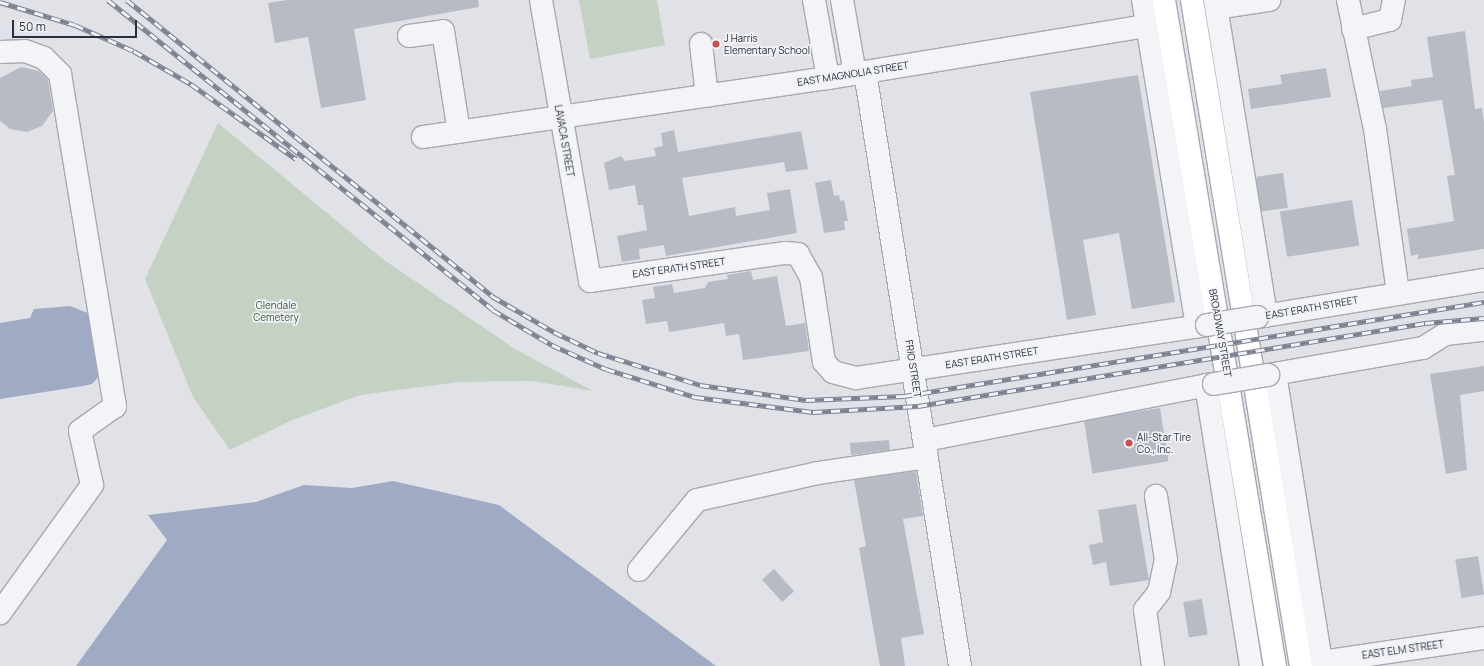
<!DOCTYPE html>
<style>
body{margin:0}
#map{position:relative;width:1484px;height:666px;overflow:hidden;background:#e1e2e8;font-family:Manrope,sans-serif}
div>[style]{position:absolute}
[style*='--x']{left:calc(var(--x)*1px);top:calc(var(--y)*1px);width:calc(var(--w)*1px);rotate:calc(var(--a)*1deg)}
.green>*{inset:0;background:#c4d1c3}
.water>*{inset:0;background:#9fabc5}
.building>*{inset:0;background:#b8bbc4;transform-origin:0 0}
.roads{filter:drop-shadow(1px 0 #a7a8b2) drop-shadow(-1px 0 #a7a8b2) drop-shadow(0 1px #a7a8b2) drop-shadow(0 -1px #a7a8b2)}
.minor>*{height:22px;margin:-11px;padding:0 11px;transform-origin:11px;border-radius:11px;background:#f3f4f7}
.major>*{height:22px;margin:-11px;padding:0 11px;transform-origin:11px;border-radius:11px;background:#fff}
.rail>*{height:4.5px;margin-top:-2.25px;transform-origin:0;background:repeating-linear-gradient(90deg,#f0f2f6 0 9px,#7c8090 0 18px);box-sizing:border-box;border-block:1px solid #7c8090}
.bridges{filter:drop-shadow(1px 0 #a7a8b2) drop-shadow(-1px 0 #a7a8b2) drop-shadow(0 1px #a7a8b2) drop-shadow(0 -1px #a7a8b2)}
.minor-bridge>*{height:22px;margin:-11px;padding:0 11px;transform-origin:11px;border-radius:11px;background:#f3f4f7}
.dots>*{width:11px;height:11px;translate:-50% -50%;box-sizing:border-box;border:2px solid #f0f2f6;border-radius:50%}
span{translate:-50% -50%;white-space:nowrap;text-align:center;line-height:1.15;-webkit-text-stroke:3.5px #f0f2f6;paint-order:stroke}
.poi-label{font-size:10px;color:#2b2e3e}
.left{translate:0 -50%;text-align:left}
.street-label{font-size:10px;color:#2b2e3e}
.park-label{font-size:10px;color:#3a5939}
.scale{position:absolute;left:12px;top:20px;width:125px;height:18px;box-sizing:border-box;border:2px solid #2b2e3e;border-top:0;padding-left:5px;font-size:12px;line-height:14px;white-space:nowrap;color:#2b2e3e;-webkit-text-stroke:3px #f0f2f6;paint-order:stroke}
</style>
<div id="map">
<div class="green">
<div style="clip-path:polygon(579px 0,657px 0,665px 45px,590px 59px)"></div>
<div style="clip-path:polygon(218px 123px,384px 260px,515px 349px,593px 391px,532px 381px,459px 382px,360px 395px,290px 421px,230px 450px,193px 397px,145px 279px)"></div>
</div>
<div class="water">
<div style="clip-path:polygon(70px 306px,90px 314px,101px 374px,92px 384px,83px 386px,0 399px,0 323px,30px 318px,34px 309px)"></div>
<div style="clip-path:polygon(393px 481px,499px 505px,716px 666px,76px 666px,167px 540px,148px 515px,256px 502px,304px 485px,352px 488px)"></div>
</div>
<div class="building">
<div style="clip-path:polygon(287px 0,478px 0,479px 7px,354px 29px,366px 100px,321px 108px,308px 37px,275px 43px,268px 3px)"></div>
<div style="clip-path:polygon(1465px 31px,1475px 109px,1482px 108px,1484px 123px,1484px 249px,1418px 259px,1418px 254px,1411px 256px,1407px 229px,1454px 221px,1447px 176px,1455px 175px,1442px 100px,1383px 108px,1380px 91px,1412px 86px,1411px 80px,1433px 77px,1427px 37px)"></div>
<div style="clip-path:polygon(21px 67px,39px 71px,48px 80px,53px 111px,42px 126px,27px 132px,10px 129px,0 121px,0 78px)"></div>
<div style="clip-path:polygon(1326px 68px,1331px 97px,1251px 109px,1248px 89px,1282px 84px,1280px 75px)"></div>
<div style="clip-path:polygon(1138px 75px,1175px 302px,1132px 309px,1119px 233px,1083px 240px,1096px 315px,1067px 320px,1030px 92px)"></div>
<div style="clip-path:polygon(674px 130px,678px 152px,801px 131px,808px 169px,786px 172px,784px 162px,682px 178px,689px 216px,735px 207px,736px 216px,770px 210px,767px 193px,790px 189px,797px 233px,666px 256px,664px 245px,639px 249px,640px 259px,622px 262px,617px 236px,647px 230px,643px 205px,638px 205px,635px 185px,609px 190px,604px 163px,621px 156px,625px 161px,656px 156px,654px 148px,663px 146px,661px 133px)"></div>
<div style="left:1283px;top:173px;width:35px;height:27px;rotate:82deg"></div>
<div style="clip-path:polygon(831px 180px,834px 196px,839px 195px,840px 201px,844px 200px,848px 221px,844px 221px,845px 230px,824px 233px,815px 183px)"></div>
<div style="left:1352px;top:200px;width:46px;height:73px;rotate:81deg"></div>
<div style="clip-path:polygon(751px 271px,753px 280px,777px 276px,786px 326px,805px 323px,809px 351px,743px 360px,739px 334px,726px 336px,724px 323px,669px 332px,667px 321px,646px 324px,642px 300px,655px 298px,653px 287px,672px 284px,674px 293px,705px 288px,708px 282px,728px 279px,727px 275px)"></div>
<div style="clip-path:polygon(1484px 366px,1484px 391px,1460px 395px,1467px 470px,1446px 474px,1430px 374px)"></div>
<div style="left:1160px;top:408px;width:54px;height:77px;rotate:81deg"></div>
<div style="clip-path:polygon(889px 440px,890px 450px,851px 455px,850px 443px)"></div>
<div style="clip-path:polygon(916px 471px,923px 516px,903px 519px,924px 634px,901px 638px,905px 666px,880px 666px,859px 548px,866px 546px,854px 480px)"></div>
<div style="clip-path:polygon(1136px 504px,1149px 580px,1110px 586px,1106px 562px,1093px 565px,1089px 545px,1103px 542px,1098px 510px)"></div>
<div style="left:1478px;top:556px;width:39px;height:23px;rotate:81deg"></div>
<div style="left:774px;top:569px;width:30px;height:16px;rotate:48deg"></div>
<div style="left:1202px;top:599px;width:36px;height:19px;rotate:81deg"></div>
</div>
<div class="roads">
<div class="minor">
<div style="--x:541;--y:0;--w:285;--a:80.1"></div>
<div style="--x:590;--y:281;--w:197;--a:-8.2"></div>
<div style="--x:785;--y:253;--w:13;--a:4"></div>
<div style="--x:798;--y:254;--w:26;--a:61"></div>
<div style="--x:811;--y:277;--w:86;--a:81.3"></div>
<div style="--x:824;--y:362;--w:13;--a:48"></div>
<div style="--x:833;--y:372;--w:24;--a:15"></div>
<div style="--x:856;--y:378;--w:355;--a:-8.6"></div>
<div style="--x:814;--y:0;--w:79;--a:79.8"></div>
<div style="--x:842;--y:0;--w:75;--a:80"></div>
<div style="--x:1143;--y:0;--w:331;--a:80.6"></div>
<div style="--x:1215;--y:0;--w:320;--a:80.8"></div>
<div style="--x:1348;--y:0;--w:132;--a:78.2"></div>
<div style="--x:1375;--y:129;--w:166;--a:82"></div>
<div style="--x:1217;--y:8;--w:53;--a:-8.7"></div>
<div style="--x:1353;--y:29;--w:38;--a:-14"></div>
<div style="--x:1390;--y:20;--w:20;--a:-79"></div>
<div style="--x:409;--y:36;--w:34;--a:-8"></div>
<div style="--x:443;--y:31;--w:102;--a:81"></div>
<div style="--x:701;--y:44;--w:52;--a:83.4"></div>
<div style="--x:0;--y:52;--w:25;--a:-2"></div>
<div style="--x:25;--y:51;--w:20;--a:20"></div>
<div style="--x:44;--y:58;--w:23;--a:45"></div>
<div style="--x:60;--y:74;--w:337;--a:80.6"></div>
<div style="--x:115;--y:406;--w:43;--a:144.5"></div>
<div style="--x:80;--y:431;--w:55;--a:77.5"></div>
<div style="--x:92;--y:485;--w:158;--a:125.7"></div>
<div style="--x:865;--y:72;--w:602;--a:80.91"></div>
<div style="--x:423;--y:137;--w:409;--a:-8.3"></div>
<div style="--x:828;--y:78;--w:321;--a:-9.3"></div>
<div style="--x:1257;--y:317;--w:230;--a:-9.3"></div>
<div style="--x:1275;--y:374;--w:296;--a:80.9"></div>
<div style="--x:1268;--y:375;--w:157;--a:-9.9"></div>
<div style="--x:1423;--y:348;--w:26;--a:-32"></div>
<div style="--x:1445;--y:334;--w:39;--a:-6"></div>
<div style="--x:1206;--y:385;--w:285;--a:80.9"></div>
<div style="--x:925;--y:440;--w:294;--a:-11"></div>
<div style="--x:639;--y:570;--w:91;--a:-50.4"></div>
<div style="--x:697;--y:500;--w:124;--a:-12.6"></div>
<div style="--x:818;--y:473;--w:110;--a:-8.4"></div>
<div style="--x:1321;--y:662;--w:165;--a:-8.4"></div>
<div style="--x:1153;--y:666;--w:57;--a:-98.1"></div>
<div style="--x:1145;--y:610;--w:23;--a:-52"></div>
<div style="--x:1159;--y:592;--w:33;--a:-78"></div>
<div style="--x:1166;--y:560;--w:65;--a:-98.9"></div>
</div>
<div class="major">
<div style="--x:1164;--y:0;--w:675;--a:80.54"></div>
<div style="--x:1192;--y:0;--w:675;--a:80.71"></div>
</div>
</div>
<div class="rail">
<div style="--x:108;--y:0;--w:494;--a:38.8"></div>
<div style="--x:493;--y:310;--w:69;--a:30.7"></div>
<div style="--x:552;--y:345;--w:59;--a:24"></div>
<div style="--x:606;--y:369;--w:93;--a:17.5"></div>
<div style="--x:695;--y:397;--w:119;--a:7.2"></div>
<div style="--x:813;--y:412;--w:105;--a:-3.3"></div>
<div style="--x:918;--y:406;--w:514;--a:-9.3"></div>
<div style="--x:1425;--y:323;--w:59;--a:-4.8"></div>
<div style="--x:127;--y:0;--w:470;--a:39"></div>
<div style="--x:492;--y:296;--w:72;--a:30.1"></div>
<div style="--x:554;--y:332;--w:49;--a:25.5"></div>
<div style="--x:598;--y:353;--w:107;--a:17.4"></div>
<div style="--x:700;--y:385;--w:107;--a:8.1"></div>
<div style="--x:806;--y:400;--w:98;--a:-2.3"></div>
<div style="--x:904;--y:396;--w:588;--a:-9.21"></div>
<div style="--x:0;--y:2;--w:78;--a:17"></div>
<div style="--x:75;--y:25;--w:64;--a:23.8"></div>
<div style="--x:134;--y:51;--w:66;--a:30.1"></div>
<div style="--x:191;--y:84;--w:129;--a:35.5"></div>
</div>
<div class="bridges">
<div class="minor-bridge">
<div style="--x:1207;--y:325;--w:51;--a:-9.1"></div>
<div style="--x:1214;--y:384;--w:55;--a:-9.5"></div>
</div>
</div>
<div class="dots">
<div style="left:716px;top:44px;background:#c25351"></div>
<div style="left:1129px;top:443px;background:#c25351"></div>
</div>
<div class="poi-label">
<span class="left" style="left:724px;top:44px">J Harris<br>Elementary School</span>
<span class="left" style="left:1137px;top:443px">All-Star Tire<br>Co., Inc.</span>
</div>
<div class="street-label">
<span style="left:853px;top:74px;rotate:-9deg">EAST MAGNOLIA STREET</span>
<span style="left:564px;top:141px;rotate:80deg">LAVACA STREET</span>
<span style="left:679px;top:268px;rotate:-8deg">EAST ERATH STREET</span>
<span style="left:1312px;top:308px;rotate:-10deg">EAST ERATH STREET</span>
<span style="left:1220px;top:333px;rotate:80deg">BROADWAY STREET</span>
<span style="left:992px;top:358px;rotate:-9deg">EAST ERATH STREET</span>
<span style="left:913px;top:369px;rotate:81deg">FRIO STREET</span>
<span style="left:1403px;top:650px;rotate:-8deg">EAST ELM STREET</span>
</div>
<div class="park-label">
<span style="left:276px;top:311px">Glendale<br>Cemetery</span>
</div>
<div class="scale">50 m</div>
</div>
